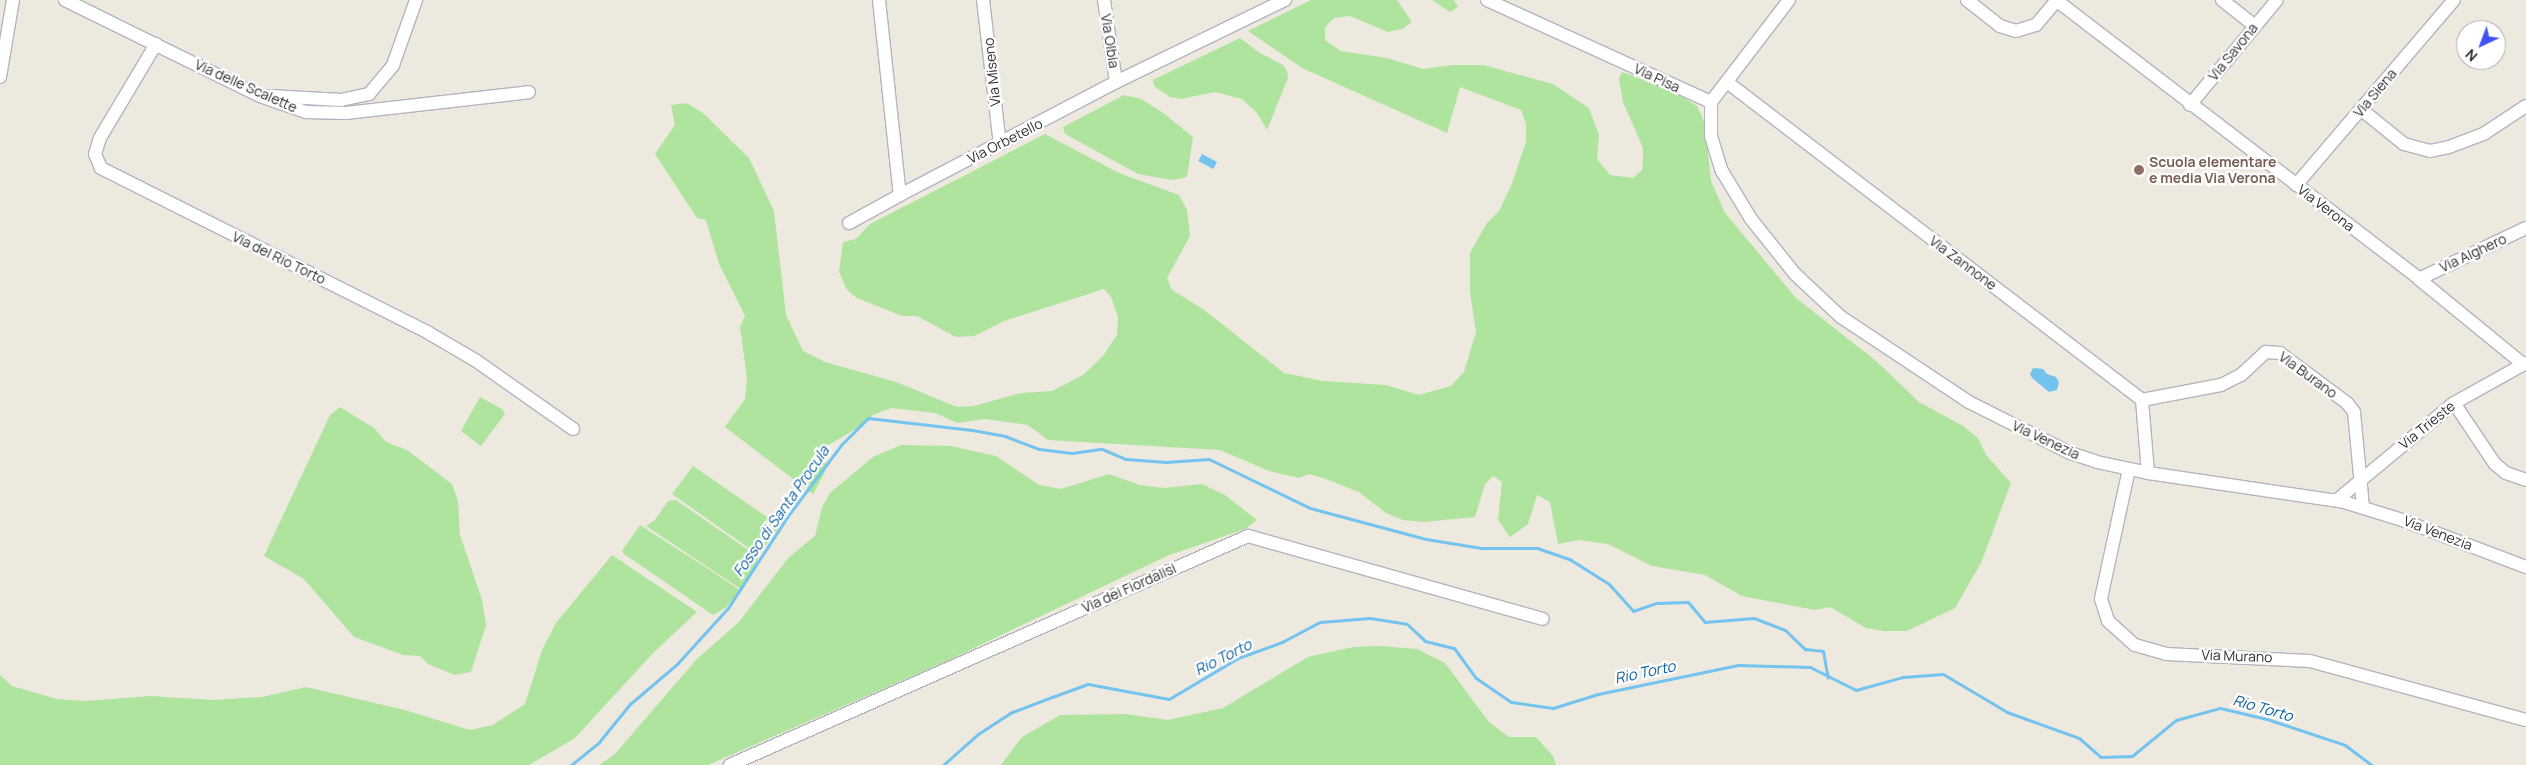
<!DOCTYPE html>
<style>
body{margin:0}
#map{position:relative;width:2526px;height:765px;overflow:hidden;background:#eee9df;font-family:Manrope,sans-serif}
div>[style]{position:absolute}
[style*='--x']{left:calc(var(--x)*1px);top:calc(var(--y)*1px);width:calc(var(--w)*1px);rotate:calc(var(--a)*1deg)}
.green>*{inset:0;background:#aee49d}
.water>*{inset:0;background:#74c3ef;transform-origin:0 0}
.stream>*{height:3px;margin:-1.5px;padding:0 1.5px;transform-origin:1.5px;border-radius:1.5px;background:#74c3ef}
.roads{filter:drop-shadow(1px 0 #b3b4c0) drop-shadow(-1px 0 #b3b4c0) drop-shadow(0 1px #b3b4c0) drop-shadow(0 -1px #b3b4c0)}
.street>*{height:12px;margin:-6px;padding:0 6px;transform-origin:6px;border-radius:6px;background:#fff}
.dots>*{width:14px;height:14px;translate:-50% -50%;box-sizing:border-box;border:2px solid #fff;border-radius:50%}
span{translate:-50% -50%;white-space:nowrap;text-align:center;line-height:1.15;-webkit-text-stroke:4.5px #fff;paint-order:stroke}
.street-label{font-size:14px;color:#2d2d2d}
.education-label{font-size:14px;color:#785e54;font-weight:700}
.left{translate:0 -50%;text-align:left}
.water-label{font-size:15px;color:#0e609f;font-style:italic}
.north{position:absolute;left:2456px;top:20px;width:50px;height:50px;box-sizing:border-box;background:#fff;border:1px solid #ababab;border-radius:50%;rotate:223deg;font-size:14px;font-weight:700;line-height:20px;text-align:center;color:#2d2d2d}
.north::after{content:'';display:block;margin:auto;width:18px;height:22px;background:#4152f9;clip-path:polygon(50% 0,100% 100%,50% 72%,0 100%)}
</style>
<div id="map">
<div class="green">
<div style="clip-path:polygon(1311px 0,1397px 0,1412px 22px,1402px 29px,1388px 32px,1350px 16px,1334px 18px,1325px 27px,1325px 40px,1341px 51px,1387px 58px,1423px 69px,1452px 65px,1483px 65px,1553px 84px,1589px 108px,1599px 135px,1597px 159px,1610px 175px,1633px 178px,1642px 170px,1643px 161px,1643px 148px,1623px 102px,1619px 79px,1622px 72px,1667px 88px,1697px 106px,1705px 124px,1711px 181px,1725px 213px,1796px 298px,1875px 360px,1919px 402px,1963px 426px,1978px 438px,1986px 455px,2011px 483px,1981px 563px,1955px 608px,1907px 631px,1883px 631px,1866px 628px,1830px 607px,1815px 610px,1742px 596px,1705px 575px,1652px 566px,1608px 544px,1578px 540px,1558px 544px,1550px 502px,1537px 495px,1528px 524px,1510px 537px,1498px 520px,1502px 482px,1493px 476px,1485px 484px,1475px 517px,1424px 522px,1403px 520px,1386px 513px,1359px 492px,1323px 478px,1309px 474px,1299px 478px,1269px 471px,1220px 450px,1048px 440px,1028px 425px,985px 419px,957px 423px,935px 413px,891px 408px,873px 415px,863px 425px,828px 445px,825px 472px,813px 494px,725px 427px,745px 399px,747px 379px,740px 327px,745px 316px,719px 264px,706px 220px,697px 218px,655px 154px,675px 125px,671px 105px,686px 103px,703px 113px,749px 158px,774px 211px,786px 315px,803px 351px,825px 362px,896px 382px,957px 407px,974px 406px,1021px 393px,1052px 391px,1083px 375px,1103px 356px,1117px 335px,1118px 317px,1111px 297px,1104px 289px,1004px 321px,974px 336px,956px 337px,917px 316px,902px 316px,857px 298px,847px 290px,839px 272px,843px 242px,856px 239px,870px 224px,1045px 134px,1119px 173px,1179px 195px,1187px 210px,1190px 236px,1167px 278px,1172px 290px,1203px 309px,1284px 373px,1323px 381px,1386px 385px,1419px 395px,1451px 386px,1464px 372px,1476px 332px,1470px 292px,1470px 253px,1487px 223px,1499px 211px,1511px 186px,1526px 142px,1526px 124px,1521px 110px,1460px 87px,1447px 133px,1302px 68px,1248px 31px)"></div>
<div style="clip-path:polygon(1432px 0,1454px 0,1458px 7px,1450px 12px)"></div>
<div style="clip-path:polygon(1240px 38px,1260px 53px,1283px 65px,1287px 71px,1288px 78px,1267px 130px,1258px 114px,1242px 99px,1215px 92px,1181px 99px,1170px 97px,1154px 86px,1153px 80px)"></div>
<div style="clip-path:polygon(1124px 95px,1141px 99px,1162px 112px,1193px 137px,1187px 177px,1173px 180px,1138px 174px,1065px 134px,1063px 127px)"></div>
<div style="clip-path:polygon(480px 397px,502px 409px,505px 414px,481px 446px,461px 431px)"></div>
<div style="clip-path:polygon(340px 407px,374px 428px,386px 442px,407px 450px,452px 484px,458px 501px,460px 535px,482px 600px,486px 625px,471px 672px,455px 675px,428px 664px,420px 656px,403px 655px,354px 637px,304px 579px,264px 556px,330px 415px)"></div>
<div style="clip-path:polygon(901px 445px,951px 446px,996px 456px,1039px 485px,1061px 489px,1109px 474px,1140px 485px,1165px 488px,1202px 484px,1225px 495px,1257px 520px,1245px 529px,1167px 556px,947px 661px,708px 765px,599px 765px,614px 755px,696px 660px,739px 622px,788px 558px,815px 536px,822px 507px,830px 493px,873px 457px)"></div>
<div style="clip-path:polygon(693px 466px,780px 526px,761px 552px,750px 549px,672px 494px)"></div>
<div style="clip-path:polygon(676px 500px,757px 556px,758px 564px,742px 590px,646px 526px,655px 520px,668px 501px)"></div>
<div style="clip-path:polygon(640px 525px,710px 570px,741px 591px,725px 608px,713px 615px,624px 554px,622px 551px)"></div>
<div style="clip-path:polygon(612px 555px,697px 612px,653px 653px,575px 738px,529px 765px,0 765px,0 675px,12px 686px,57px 699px,85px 701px,150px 696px,213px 700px,262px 697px,306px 687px,405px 710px,470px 730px,493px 725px,525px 704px,542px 650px,556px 623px)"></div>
<div style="clip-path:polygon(1380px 646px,1417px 649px,1445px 663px,1489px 722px,1509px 737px,1536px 737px,1553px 756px,1556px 765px,1001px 765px,1022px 737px,1060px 715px,1125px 714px,1168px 720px,1223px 708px,1308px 657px,1353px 647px)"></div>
</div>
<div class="water">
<div style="left:1202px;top:154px;width:17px;height:8px;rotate:28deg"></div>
<div style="clip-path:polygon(2033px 368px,2043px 369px,2047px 374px,2056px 377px,2059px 382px,2057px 390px,2049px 392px,2032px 378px,2030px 374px)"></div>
</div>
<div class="stream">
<div style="--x:571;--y:765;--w:36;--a:-39"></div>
<div style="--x:599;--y:742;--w:49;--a:-50.8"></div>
<div style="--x:630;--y:704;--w:62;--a:-40.4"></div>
<div style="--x:677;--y:664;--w:76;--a:-47.7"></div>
<div style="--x:728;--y:608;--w:108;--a:-57"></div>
<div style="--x:787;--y:517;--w:90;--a:-53.1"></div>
<div style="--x:841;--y:445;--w:38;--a:-45"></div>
<div style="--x:868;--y:418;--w:105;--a:6.6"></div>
<div style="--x:972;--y:430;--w:34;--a:10"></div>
<div style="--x:1005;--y:436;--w:36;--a:21"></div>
<div style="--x:1039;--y:449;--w:33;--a:7"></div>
<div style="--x:1072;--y:453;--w:30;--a:-8"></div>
<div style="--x:1102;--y:449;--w:26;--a:23"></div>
<div style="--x:1126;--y:459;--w:40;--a:4.3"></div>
<div style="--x:1166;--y:462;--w:43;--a:-4"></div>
<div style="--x:1209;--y:459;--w:112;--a:25.9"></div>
<div style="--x:1310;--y:508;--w:120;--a:15"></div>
<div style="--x:1426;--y:539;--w:56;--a:9.3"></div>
<div style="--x:1481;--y:548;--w:56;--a:0"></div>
<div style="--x:1537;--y:548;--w:36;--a:19"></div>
<div style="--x:1571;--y:560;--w:45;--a:32.3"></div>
<div style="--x:1609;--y:584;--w:36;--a:48"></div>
<div style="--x:1633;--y:611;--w:24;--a:-19"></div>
<div style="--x:1656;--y:603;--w:32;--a:-2"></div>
<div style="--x:1688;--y:602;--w:26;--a:50"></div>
<div style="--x:1705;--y:622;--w:49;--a:-4.7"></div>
<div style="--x:1754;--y:618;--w:33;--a:21"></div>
<div style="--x:1785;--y:630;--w:28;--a:44"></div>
<div style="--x:1805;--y:649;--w:18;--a:6"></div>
<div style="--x:1823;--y:651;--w:27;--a:80"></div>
<div style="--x:943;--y:765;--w:47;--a:-41.5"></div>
<div style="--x:978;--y:734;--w:38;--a:-33"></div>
<div style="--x:1010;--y:713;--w:45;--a:-20.9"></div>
<div style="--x:1052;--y:697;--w:38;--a:-20"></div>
<div style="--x:1088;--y:684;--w:82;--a:10.5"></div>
<div style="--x:1169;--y:699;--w:80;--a:-30.7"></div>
<div style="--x:1238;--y:658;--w:47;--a:-20"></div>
<div style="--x:1282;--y:642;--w:43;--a:-27.8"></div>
<div style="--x:1320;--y:622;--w:50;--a:-4.6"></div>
<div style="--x:1370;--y:618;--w:37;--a:9"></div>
<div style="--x:1407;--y:624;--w:25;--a:43"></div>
<div style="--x:1425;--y:641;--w:30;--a:14"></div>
<div style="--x:1454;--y:648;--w:37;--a:54"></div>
<div style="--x:1476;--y:678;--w:42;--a:34.4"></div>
<div style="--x:1511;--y:702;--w:42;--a:8.1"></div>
<div style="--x:1553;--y:708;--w:47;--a:-17.3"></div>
<div style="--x:1598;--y:694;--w:143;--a:-11.7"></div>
<div style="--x:1738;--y:665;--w:72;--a:1.6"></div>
<div style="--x:1810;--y:667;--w:51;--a:26.6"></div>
<div style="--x:1856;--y:690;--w:49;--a:-15.5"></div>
<div style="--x:1903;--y:677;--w:40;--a:-4.3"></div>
<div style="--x:1943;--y:674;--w:74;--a:30.7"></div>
<div style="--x:2007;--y:712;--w:77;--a:19.9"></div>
<div style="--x:2079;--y:738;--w:29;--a:41"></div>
<div style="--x:2101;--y:757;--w:31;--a:-2"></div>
<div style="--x:2132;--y:756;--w:57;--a:-39.3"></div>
<div style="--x:2176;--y:720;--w:46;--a:-15.3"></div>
<div style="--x:2220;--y:708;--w:48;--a:13.2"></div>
<div style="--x:2267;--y:719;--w:82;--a:18.4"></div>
<div style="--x:2345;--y:745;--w:34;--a:37"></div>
</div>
<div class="roads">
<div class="street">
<div style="--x:65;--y:0;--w:217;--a:26.2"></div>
<div style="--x:260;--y:96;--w:49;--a:19.2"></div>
<div style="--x:306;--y:112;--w:40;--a:1.4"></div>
<div style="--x:346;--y:113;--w:184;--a:-6.5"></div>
<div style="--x:879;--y:0;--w:196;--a:83.9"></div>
<div style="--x:900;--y:195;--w:244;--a:-27.6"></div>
<div style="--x:1116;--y:82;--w:188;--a:-25.9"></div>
<div style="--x:983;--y:0;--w:145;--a:83.3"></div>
<div style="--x:1104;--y:0;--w:83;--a:81.7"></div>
<div style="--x:1487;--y:0;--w:246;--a:24.5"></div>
<div style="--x:1711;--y:102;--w:128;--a:-52.6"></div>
<div style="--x:1967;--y:0;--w:42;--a:38.2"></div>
<div style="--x:2000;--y:26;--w:17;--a:17"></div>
<div style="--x:2016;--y:31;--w:21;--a:-17"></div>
<div style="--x:2036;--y:25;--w:33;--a:-50"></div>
<div style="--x:2056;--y:0;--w:458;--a:37.5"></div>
<div style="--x:2419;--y:279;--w:134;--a:39.3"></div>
<div style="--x:2222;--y:0;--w:42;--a:38.2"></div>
<div style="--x:156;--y:44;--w:109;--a:120.8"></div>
<div style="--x:100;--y:138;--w:17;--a:107"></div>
<div style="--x:95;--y:154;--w:15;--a:67"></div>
<div style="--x:101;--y:168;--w:365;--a:26.7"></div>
<div style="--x:427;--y:332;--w:56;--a:30.3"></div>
<div style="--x:475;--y:360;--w:120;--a:35.1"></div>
<div style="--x:0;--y:77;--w:78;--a:-80.4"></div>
<div style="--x:1727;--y:82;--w:523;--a:37.46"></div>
<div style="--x:2142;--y:400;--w:73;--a:85.3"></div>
<div style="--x:270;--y:96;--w:71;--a:3.2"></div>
<div style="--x:341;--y:100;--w:29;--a:-12"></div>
<div style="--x:369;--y:94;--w:38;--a:-50"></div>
<div style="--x:393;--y:65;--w:69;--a:-70.5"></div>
<div style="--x:1711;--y:102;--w:34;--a:90"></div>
<div style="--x:1711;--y:136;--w:37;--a:73"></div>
<div style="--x:1722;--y:171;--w:56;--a:58.9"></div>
<div style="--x:1751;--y:219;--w:70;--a:51.3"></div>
<div style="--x:1795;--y:274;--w:63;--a:43.1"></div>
<div style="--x:1841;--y:317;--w:154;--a:33.6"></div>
<div style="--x:1969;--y:402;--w:113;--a:26.8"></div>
<div style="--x:2070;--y:453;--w:28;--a:18"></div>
<div style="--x:2097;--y:462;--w:52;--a:12.2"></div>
<div style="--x:2148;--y:473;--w:198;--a:8.4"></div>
<div style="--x:2344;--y:502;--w:61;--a:17.2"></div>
<div style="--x:2402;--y:520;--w:133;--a:20.8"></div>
<div style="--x:2190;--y:105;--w:136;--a:-50.4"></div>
<div style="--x:2362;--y:110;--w:54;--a:39"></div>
<div style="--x:2404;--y:144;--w:27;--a:15"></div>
<div style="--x:2430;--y:151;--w:19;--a:-12"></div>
<div style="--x:2449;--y:147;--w:39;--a:-21"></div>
<div style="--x:2485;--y:133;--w:49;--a:-33.4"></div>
<div style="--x:2296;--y:185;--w:243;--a:-49.5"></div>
<div style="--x:849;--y:223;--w:58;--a:-28.8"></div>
<div style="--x:2419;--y:279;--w:119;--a:-25.5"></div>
<div style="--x:2142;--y:400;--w:80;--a:-10.8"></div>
<div style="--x:2221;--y:385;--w:22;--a:-27"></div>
<div style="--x:2241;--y:375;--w:34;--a:-43"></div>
<div style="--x:2266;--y:352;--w:14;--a:4"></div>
<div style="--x:2280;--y:353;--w:84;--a:36.7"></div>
<div style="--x:2347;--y:403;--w:11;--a:52"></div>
<div style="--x:2354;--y:412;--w:95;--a:84.6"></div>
<div style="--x:2454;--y:403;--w:73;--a:56.1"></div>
<div style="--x:2495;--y:464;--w:14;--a:39"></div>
<div style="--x:2506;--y:473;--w:21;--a:19"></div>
<div style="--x:2129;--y:469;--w:133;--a:102.2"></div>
<div style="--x:2101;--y:599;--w:23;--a:72"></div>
<div style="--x:2108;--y:621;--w:36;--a:42"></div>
<div style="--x:2135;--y:645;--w:32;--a:16"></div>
<div style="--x:2166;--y:654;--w:144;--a:2.8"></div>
<div style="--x:2310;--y:661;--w:224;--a:15.3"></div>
<div style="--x:2337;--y:500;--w:152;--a:-39.7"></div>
<div style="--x:2454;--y:403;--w:82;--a:-29.1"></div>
<div style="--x:730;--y:765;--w:566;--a:-23.85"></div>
<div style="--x:1248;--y:536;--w:306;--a:15.7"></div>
</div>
</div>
<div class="dots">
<div style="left:2139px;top:170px;background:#8d6e63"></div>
</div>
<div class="street-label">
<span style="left:1110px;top:41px;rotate:81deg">Via Olbia</span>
<span style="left:2233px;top:52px;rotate:-51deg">Via Savona</span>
<span style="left:992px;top:72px;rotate:-96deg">Via Miseno</span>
<span style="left:1657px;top:78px;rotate:25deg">Via Pisa</span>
<span style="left:246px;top:86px;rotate:24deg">Via delle Scalette</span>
<span style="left:2375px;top:93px;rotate:-50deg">Via Siena</span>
<span style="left:1005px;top:141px;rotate:-27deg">Via Orbetello</span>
<span style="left:2326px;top:208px;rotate:37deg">Via Verona</span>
<span style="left:2473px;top:253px;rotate:-25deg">Via Alghero</span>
<span style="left:279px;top:258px;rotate:26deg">Via del Rio Torto</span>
<span style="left:1963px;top:263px;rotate:37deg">Via Zannone</span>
<span style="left:2308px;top:375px;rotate:36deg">Via Burano</span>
<span style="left:2427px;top:425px;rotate:-39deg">Via Trieste</span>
<span style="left:2046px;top:440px;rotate:25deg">Via Venezia</span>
<span style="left:2438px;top:533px;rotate:21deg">Via Venezia</span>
<span style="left:1129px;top:588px;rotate:-24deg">Via dei Fiordalisi</span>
<span style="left:2237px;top:656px;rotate:2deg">Via Murano</span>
</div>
<div class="education-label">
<span class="left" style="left:2149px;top:170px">Scuola elementare<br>e media Via Verona</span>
</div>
<div class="water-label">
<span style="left:781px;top:511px;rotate:-55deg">Fosso di Santa Procula</span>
<span style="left:1223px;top:657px;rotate:-27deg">Rio Torto</span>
<span style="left:1645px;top:672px;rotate:-12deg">Rio Torto</span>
<span style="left:2263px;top:708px;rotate:16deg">Rio Torto</span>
</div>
<div class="north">N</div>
</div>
